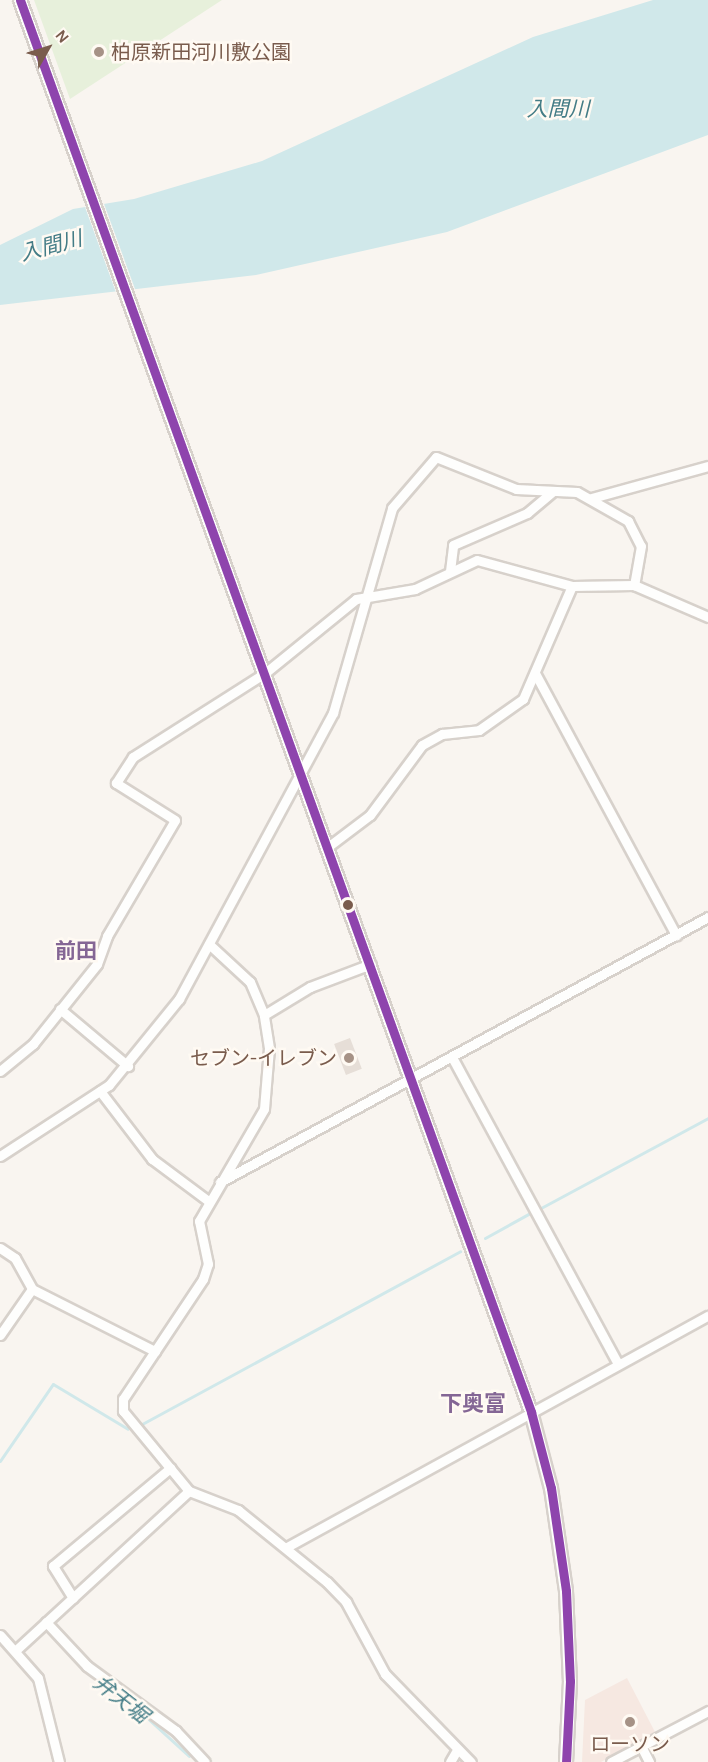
<!DOCTYPE html>
<meta charset="utf-8">
<style>
body{margin:0}
#map{position:relative;width:708px;height:1762px;overflow:hidden;background:#f9f5f0;font-family:Karla,"Noto Sans JP",sans-serif}
div>[style]{position:absolute}
[style*='--x']{left:calc(var(--x)*1px);top:calc(var(--y)*1px);width:calc(var(--w)*1px);rotate:calc(var(--a)*1deg)}
.commercial>*{inset:0;background:#f6e8e1}
.green>*{inset:0;background:#e7f0db}
.water>*{inset:0;background:#d0e8ea}
.pier>*{inset:0;background:#f9f5f0;transform-origin:0 0}
.stream>*{height:3px;margin:-1.5px;padding:0 1.5px;transform-origin:1.5px;border-radius:1.5px;background:#d0e8ea}
.building>*{inset:0;background:#e6ded7;transform-origin:0 0}
.roads{filter:drop-shadow(2px 0 #d7d1cb) drop-shadow(-2px 0 #d7d1cb) drop-shadow(0 2px #d7d1cb) drop-shadow(0 -2px #d7d1cb)}
.street>*{height:9px;margin:-4.5px;padding:0 4.5px;transform-origin:4.5px;border-radius:4.5px;background:#fefefd}
.secondary>*{height:12px;margin:-6px;padding:0 6px;transform-origin:6px;border-radius:6px;background:#fefefd}
.bus-1>*{height:9px;margin:-4.5px;padding:0 4.5px;transform-origin:4.5px;border-radius:4.5px;background:#8e44ad}
.dots>*{width:16px;height:16px;translate:-50% -50%;box-sizing:border-box;border:3px solid #fffaf3;border-radius:50%}
span{translate:-50% -50%;white-space:nowrap;text-align:center;line-height:1.15;-webkit-text-stroke:5px #fffaf3;paint-order:stroke}
.poi-label{font-size:20px;color:#7a5c4d}
.left{translate:0 -50%;text-align:left}
.right{translate:-100% -50%;text-align:right}
.water-label{font-size:21px;color:#437c86;font-style:italic}
.neighbourhood-label{font-size:21px;color:#846695;font-weight:700}
.quarter-label{font-size:22px;color:#846695;font-weight:700}
.north{position:absolute;left:18px;top:18px;width:60px;height:60px;-webkit-text-stroke:4px #fffaf3;paint-order:stroke;rotate:51deg;font-size:16px;font-weight:700;line-height:24px;text-align:center;color:#7a5c4d}
.north::after{content:'';display:block;margin:auto;width:21px;height:27px;background:#7a5c4d;clip-path:polygon(50% 0,100% 100%,50% 72%,0 100%)}
</style>
<div id="map">
<div class="commercial">
<div style="clip-path:polygon(627px 1678px,655px 1732px,601px 1762px,582px 1762px,585px 1700px)"></div>
</div>
<div class="green">
<div style="clip-path:polygon(34px 0,222px 0,70px 99px)"></div>
</div>
<div class="water">
<div style="clip-path:polygon(653px 0,708px 0,708px 135px,447px 232px,256px 275px,0 305px,0 245px,73px 209px,134px 199px,262px 161px,533px 37px)"></div>
</div>
<div class="pier">
<div style="left:103px;top:201px;width:97px;height:19px;rotate:70deg"></div>
</div>
<div class="stream">
<div style="--x:539;--y:1209;--w:192;--a:-28.3"></div>
<div style="--x:485;--y:1238;--w:54;--a:-29"></div>
<div style="--x:142;--y:1424;--w:362;--a:-28.5"></div>
<div style="--x:0;--y:1461;--w:93;--a:-55.5"></div>
<div style="--x:53;--y:1384;--w:87;--a:31"></div>
<div style="--x:59;--y:1642;--w:45;--a:45.9"></div>
<div style="--x:132;--y:1704;--w:77;--a:42.4"></div>
</div>
<div class="building">
<div style="left:350px;top:1038px;width:33px;height:17px;rotate:69deg"></div>
</div>
<div class="roads">
<div class="street">
<div style="--x:592;--y:498;--w:120;--a:-15.4"></div>
<div style="--x:450;--y:571;--w:26;--a:-83"></div>
<div style="--x:453;--y:545;--w:81;--a:-23.4"></div>
<div style="--x:527;--y:513;--w:33;--a:-40"></div>
<div style="--x:535;--y:673;--w:298;--a:61.7"></div>
<div style="--x:329;--y:846;--w:51;--a:-37.1"></div>
<div style="--x:370;--y:815;--w:87;--a:-53.4"></div>
<div style="--x:422;--y:745;--w:23;--a:-29"></div>
<div style="--x:442;--y:734;--w:37;--a:-6"></div>
<div style="--x:479;--y:730;--w:54;--a:-35.2"></div>
<div style="--x:523;--y:699;--w:123;--a:-66.6"></div>
<div style="--x:60;--y:1009;--w:89;--a:40"></div>
<div style="--x:264;--y:1015;--w:54;--a:-31.3"></div>
<div style="--x:310;--y:987;--w:65;--a:-20.7"></div>
<div style="--x:452;--y:1057;--w:349;--a:61.6"></div>
<div style="--x:0;--y:1071;--w:43;--a:-39.3"></div>
<div style="--x:33;--y:1044;--w:102;--a:-51.3"></div>
<div style="--x:97;--y:964;--w:30;--a:-70"></div>
<div style="--x:107;--y:936;--w:134;--a:-59.6"></div>
<div style="--x:175;--y:820;--w:70;--a:-147.9"></div>
<div style="--x:116;--y:783;--w:31;--a:-57"></div>
<div style="--x:133;--y:757;--w:156;--a:-32.5"></div>
<div style="--x:265;--y:673;--w:117;--a:-39.1"></div>
<div style="--x:356;--y:599;--w:60;--a:-9.6"></div>
<div style="--x:415;--y:589;--w:68;--a:-25.1"></div>
<div style="--x:477;--y:560;--w:98;--a:15.3"></div>
<div style="--x:572;--y:586;--w:62;--a:-0.9"></div>
<div style="--x:634;--y:585;--w:81;--a:23.4"></div>
<div style="--x:100;--y:1091;--w:86;--a:52.6"></div>
<div style="--x:152;--y:1159;--w:69;--a:36.7"></div>
<div style="--x:0;--y:1156;--w:130;--a:-33.1"></div>
<div style="--x:109;--y:1085;--w:111;--a:-50.9"></div>
<div style="--x:179;--y:999;--w:325;--a:-61.7"></div>
<div style="--x:333;--y:713;--w:213;--a:-73.9"></div>
<div style="--x:392;--y:508;--w:67;--a:-49.2"></div>
<div style="--x:436;--y:457;--w:86;--a:21.8"></div>
<div style="--x:516;--y:489;--w:61;--a:2.8"></div>
<div style="--x:577;--y:492;--w:59;--a:29.6"></div>
<div style="--x:628;--y:521;--w:28;--a:63"></div>
<div style="--x:641;--y:546;--w:40;--a:100"></div>
<div style="--x:220;--y:1182;--w:555;--a:-28.5"></div>
<div style="--x:0;--y:1248;--w:18;--a:34"></div>
<div style="--x:15;--y:1258;--w:35;--a:61"></div>
<div style="--x:32;--y:1289;--w:138;--a:26.8"></div>
<div style="--x:0;--y:1335;--w:56;--a:-55.2"></div>
<div style="--x:189;--y:1491;--w:104;--a:-129.5"></div>
<div style="--x:123;--y:1411;--w:12;--a:-90"></div>
<div style="--x:123;--y:1399;--w:144;--a:-56.3"></div>
<div style="--x:203;--y:1279;--w:16;--a:-72"></div>
<div style="--x:208;--y:1264;--w:44;--a:-101.8"></div>
<div style="--x:199;--y:1221;--w:129;--a:-59.9"></div>
<div style="--x:264;--y:1109;--w:61;--a:-85.3"></div>
<div style="--x:269;--y:1048;--w:33;--a:-99"></div>
<div style="--x:264;--y:1015;--w:36;--a:-113"></div>
<div style="--x:250;--y:982;--w:56;--a:-137.2"></div>
<div style="--x:287;--y:1547;--w:480;--a:-28.8"></div>
<div style="--x:73;--y:1598;--w:38;--a:-122"></div>
<div style="--x:53;--y:1566;--w:153;--a:-39.9"></div>
<div style="--x:46;--y:1622;--w:60;--a:47"></div>
<div style="--x:87;--y:1666;--w:110;--a:36.1"></div>
<div style="--x:176;--y:1731;--w:42;--a:46.9"></div>
<div style="--x:0;--y:1635;--w:57;--a:48.5"></div>
<div style="--x:38;--y:1678;--w:87;--a:76"></div>
<div style="--x:16;--y:1650;--w:235;--a:-42.6"></div>
<div style="--x:189;--y:1491;--w:53;--a:21.2"></div>
<div style="--x:238;--y:1510;--w:114;--a:39"></div>
<div style="--x:327;--y:1582;--w:28;--a:46"></div>
<div style="--x:346;--y:1602;--w:82;--a:61.6"></div>
<div style="--x:385;--y:1674;--w:123;--a:45.7"></div>
<div style="--x:641;--y:1746;--w:18;--a:63"></div>
<div style="--x:450;--y:1762;--w:14;--a:-60"></div>
<div style="--x:611;--y:1762;--w:110;--a:-27.7"></div>
</div>
<div class="secondary">
<div style="--x:20;--y:0;--w:1502;--a:70.1"></div>
<div style="--x:531;--y:1412;--w:79;--a:75.3"></div>
<div style="--x:551;--y:1488;--w:104;--a:81.7"></div>
<div style="--x:566;--y:1591;--w:90;--a:87.5"></div>
<div style="--x:570;--y:1681;--w:81;--a:92.8"></div>
</div>
</div>
<div class="bus-1">
<div style="--x:20;--y:0;--w:1502;--a:70.1"></div>
<div style="--x:531;--y:1412;--w:79;--a:75.3"></div>
<div style="--x:551;--y:1488;--w:104;--a:81.7"></div>
<div style="--x:566;--y:1591;--w:90;--a:87.5"></div>
<div style="--x:570;--y:1681;--w:81;--a:92.8"></div>
</div>
<div class="dots">
<div style="left:99px;top:52px;background:#a69286"></div>
<div style="left:348px;top:905px;background:#7a5c4d"></div>
<div style="left:349px;top:1058px;background:#a69286"></div>
<div style="left:630px;top:1722px;background:#a69286"></div>
</div>
<div class="poi-label">
<span class="left" style="left:111px;top:52px">柏原新田河川敷公園</span>
<span class="right" style="left:337px;top:1058px">セブン-イレブン</span>
<span style="left:630px;top:1744px">ローソン</span>
</div>
<div class="water-label">
<span style="left:558px;top:109px">入間川</span>
<span style="left:51px;top:246px;rotate:-15deg">入間川</span>
<span style="left:121px;top:1699px;rotate:38deg">弁天堀</span>
</div>
<div class="neighbourhood-label">
<span style="left:76px;top:951px">前田</span>
</div>
<div class="quarter-label">
<span style="left:473px;top:1405px">下奥富</span>
</div>
<div class="north">N</div>
</div>
